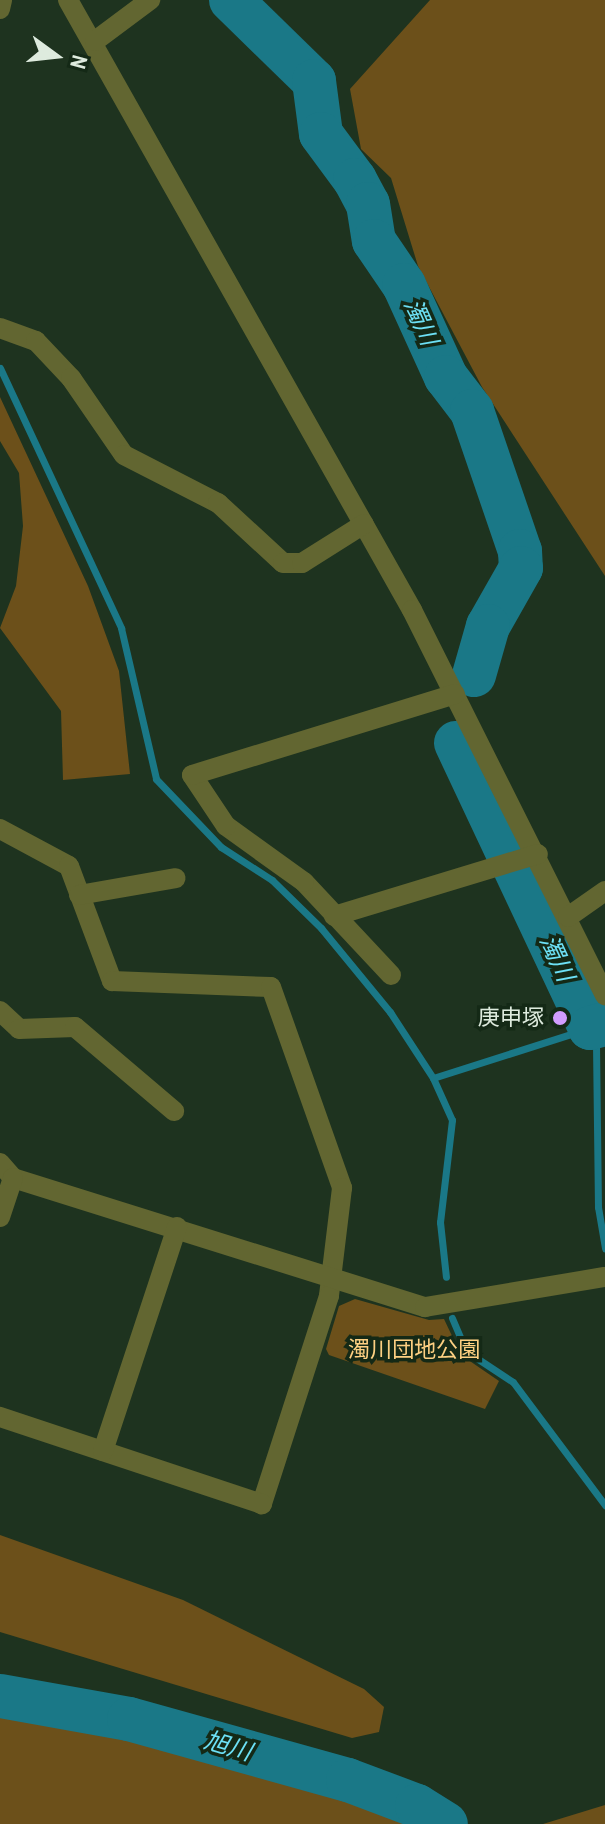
<!DOCTYPE html>
<meta charset="utf-8">
<style>
body{margin:0}
#map{position:relative;width:605px;height:1824px;overflow:hidden;background:#1e331f;font-family:"Archivo Narrow","Noto Sans JP",sans-serif}
div>[style]{position:absolute}
[style*='--x']{left:calc(var(--x)*1px);top:calc(var(--y)*1px);width:calc(var(--w)*1px);rotate:calc(var(--a)*1deg)}
.green>*{inset:0;background:#6c501a}
.stream>*{height:7px;margin:-3.5px;padding:0 3.5px;transform-origin:3.5px;border-radius:3.5px;background:#1a7887}
.river>*{height:44px;margin:-22px;padding:0 22px;transform-origin:22px;border-radius:22px;background:#1a7887}
.minor>*{height:20px;margin:-10px;padding:0 10px;transform-origin:10px;border-radius:10px;background:#626631}
.dots>*{width:22px;height:22px;translate:-50% -50%;box-sizing:border-box;border:4px solid #142916;border-radius:50%}
span{translate:-50% -50%;white-space:nowrap;text-align:center;line-height:1.15;-webkit-text-stroke:7px #142916;paint-order:stroke}
.poi-label{font-size:22px;color:#deebde}
.right{translate:-100% -50%;text-align:right}
.park-label{font-size:22px;color:#fdd082}
.water-label{font-size:24px;color:#6de1f6;font-style:italic}
.north{position:absolute;left:16px;top:16px;width:80px;height:80px;-webkit-text-stroke:6px #142916;paint-order:stroke;rotate:105deg;font-size:22px;font-weight:700;line-height:32px;text-align:center;color:#deebde}
.north::after{content:'';display:block;margin:auto;width:28px;height:36px;background:#deebde;clip-path:polygon(50% 0,100% 100%,50% 72%,0 100%)}
</style>
<div id="map">
<div class="green">
<div style="clip-path:polygon(430px 0,605px 0,605px 576px,482px 387px,418px 266px,391px 178px,361px 149px,350px 89px)"></div>
<div style="clip-path:polygon(0 397px,88px 586px,119px 671px,130px 774px,63px 780px,61px 711px,0 628px,16px 586px,23px 526px,19px 473px,0 441px)"></div>
<div style="clip-path:polygon(355px 1299px,429px 1320px,444px 1319px,461px 1355px,499px 1381px,485px 1409px,329px 1355px,326px 1349px,339px 1306px)"></div>
<div style="clip-path:polygon(0 1535px,183px 1600px,364px 1689px,384px 1707px,379px 1732px,352px 1738px,0 1632px)"></div>
<div style="clip-path:polygon(0 1713px,77px 1724px,201px 1754px,361px 1798px,427px 1824px,0 1824px)"></div>
<div style="clip-path:polygon(605px 1805px,605px 1824px,543px 1824px)"></div>
</div>
<div class="stream">
<div style="--x:0;--y:368;--w:287;--a:65"></div>
<div style="--x:121;--y:628;--w:155;--a:76.9"></div>
<div style="--x:156;--y:779;--w:94;--a:46.3"></div>
<div style="--x:221;--y:847;--w:61;--a:32.9"></div>
<div style="--x:272;--y:880;--w:69;--a:44.4"></div>
<div style="--x:321;--y:928;--w:109;--a:50.6"></div>
<div style="--x:390;--y:1012;--w:79;--a:56.9"></div>
<div style="--x:433;--y:1078;--w:46;--a:65.7"></div>
<div style="--x:452;--y:1120;--w:103;--a:96.7"></div>
<div style="--x:440;--y:1222;--w:55;--a:83.8"></div>
<div style="--x:433;--y:1078;--w:165;--a:-17.7"></div>
<div style="--x:590;--y:1028;--w:17;--a:69"></div>
<div style="--x:596;--y:1044;--w:163;--a:89.3"></div>
<div style="--x:598;--y:1207;--w:42;--a:80.3"></div>
<div style="--x:452;--y:1318;--w:36;--a:67"></div>
<div style="--x:466;--y:1351;--w:56;--a:33.4"></div>
<div style="--x:513;--y:1382;--w:154;--a:53.2"></div>
</div>
<div class="river">
<div style="--x:231;--y:0;--w:116;--a:44.3"></div>
<div style="--x:314;--y:81;--w:53;--a:82.5"></div>
<div style="--x:321;--y:134;--w:57;--a:53.5"></div>
<div style="--x:355;--y:180;--w:27;--a:62"></div>
<div style="--x:368;--y:204;--w:37;--a:81"></div>
<div style="--x:374;--y:241;--w:53;--a:55.7"></div>
<div style="--x:404;--y:285;--w:101;--a:65.5"></div>
<div style="--x:446;--y:377;--w:43;--a:52.6"></div>
<div style="--x:472;--y:411;--w:148;--a:71.1"></div>
<div style="--x:520;--y:551;--w:17;--a:87"></div>
<div style="--x:521;--y:568;--w:67;--a:119.6"></div>
<div style="--x:488;--y:626;--w:51;--a:105.9"></div>
<div style="--x:456;--y:743;--w:315;--a:64.8"></div>
<div style="--x:590;--y:1028;--w:16;--a:-15"></div>
<div style="--x:0;--y:1696;--w:131;--a:10.1"></div>
<div style="--x:129;--y:1719;--w:227;--a:15.6"></div>
<div style="--x:348;--y:1780;--w:74;--a:20.6"></div>
<div style="--x:417;--y:1806;--w:34;--a:32"></div>
</div>
<div class="minor">
<div style="--x:68;--y:0;--w:700;--a:60.58"></div>
<div style="--x:412;--y:610;--w:431;--a:63.4"></div>
<div style="--x:0;--y:9;--w:9;--a:-77"></div>
<div style="--x:95;--y:41;--w:69;--a:-36.7"></div>
<div style="--x:0;--y:328;--w:38;--a:20"></div>
<div style="--x:36;--y:341;--w:51;--a:46.6"></div>
<div style="--x:71;--y:378;--w:93;--a:55.5"></div>
<div style="--x:124;--y:455;--w:106;--a:27.1"></div>
<div style="--x:218;--y:503;--w:88;--a:42.7"></div>
<div style="--x:283;--y:563;--w:19;--a:0"></div>
<div style="--x:302;--y:563;--w:73;--a:-32.2"></div>
<div style="--x:0;--y:829;--w:78;--a:28.2"></div>
<div style="--x:69;--y:866;--w:123;--a:69.5"></div>
<div style="--x:112;--y:981;--w:159;--a:2.2"></div>
<div style="--x:271;--y:987;--w:213;--a:70.5"></div>
<div style="--x:342;--y:1188;--w:109;--a:96.9"></div>
<div style="--x:329;--y:1296;--w:219;--a:107.9"></div>
<div style="--x:262;--y:1504;--w:276;--a:-161.6"></div>
<div style="--x:79;--y:895;--w:98;--a:-9.9"></div>
<div style="--x:334;--y:916;--w:213;--a:-16.9"></div>
<div style="--x:568;--y:917;--w:45;--a:-35.1"></div>
<div style="--x:391;--y:975;--w:127;--a:-133.1"></div>
<div style="--x:304;--y:882;--w:96;--a:-144.3"></div>
<div style="--x:226;--y:826;--w:61;--a:-123.7"></div>
<div style="--x:192;--y:775;--w:275;--a:-17.1"></div>
<div style="--x:0;--y:1011;--w:26;--a:43"></div>
<div style="--x:19;--y:1029;--w:56;--a:-2"></div>
<div style="--x:75;--y:1027;--w:130;--a:40.3"></div>
<div style="--x:0;--y:1163;--w:20;--a:49"></div>
<div style="--x:13;--y:1178;--w:432;--a:17.4"></div>
<div style="--x:425;--y:1307;--w:182;--a:-9.5"></div>
<div style="--x:0;--y:1217;--w:41;--a:-71.6"></div>
<div style="--x:103;--y:1451;--w:236;--a:-71.7"></div>
</div>
<div class="dots">
<div style="left:560px;top:1018px;background:#d19dfe"></div>
</div>
<div class="poi-label">
<span class="right" style="left:544px;top:1018px">庚申塚</span>
</div>
<div class="park-label">
<span style="left:414px;top:1350px">濁川団地公園</span>
</div>
<div class="water-label">
<span style="left:421px;top:322px;rotate:66deg">濁川</span>
<span style="left:557px;top:958px;rotate:65deg">濁川</span>
<span style="left:228px;top:1746px;rotate:16deg">旭川</span>
</div>
<div class="north">N</div>
</div>
